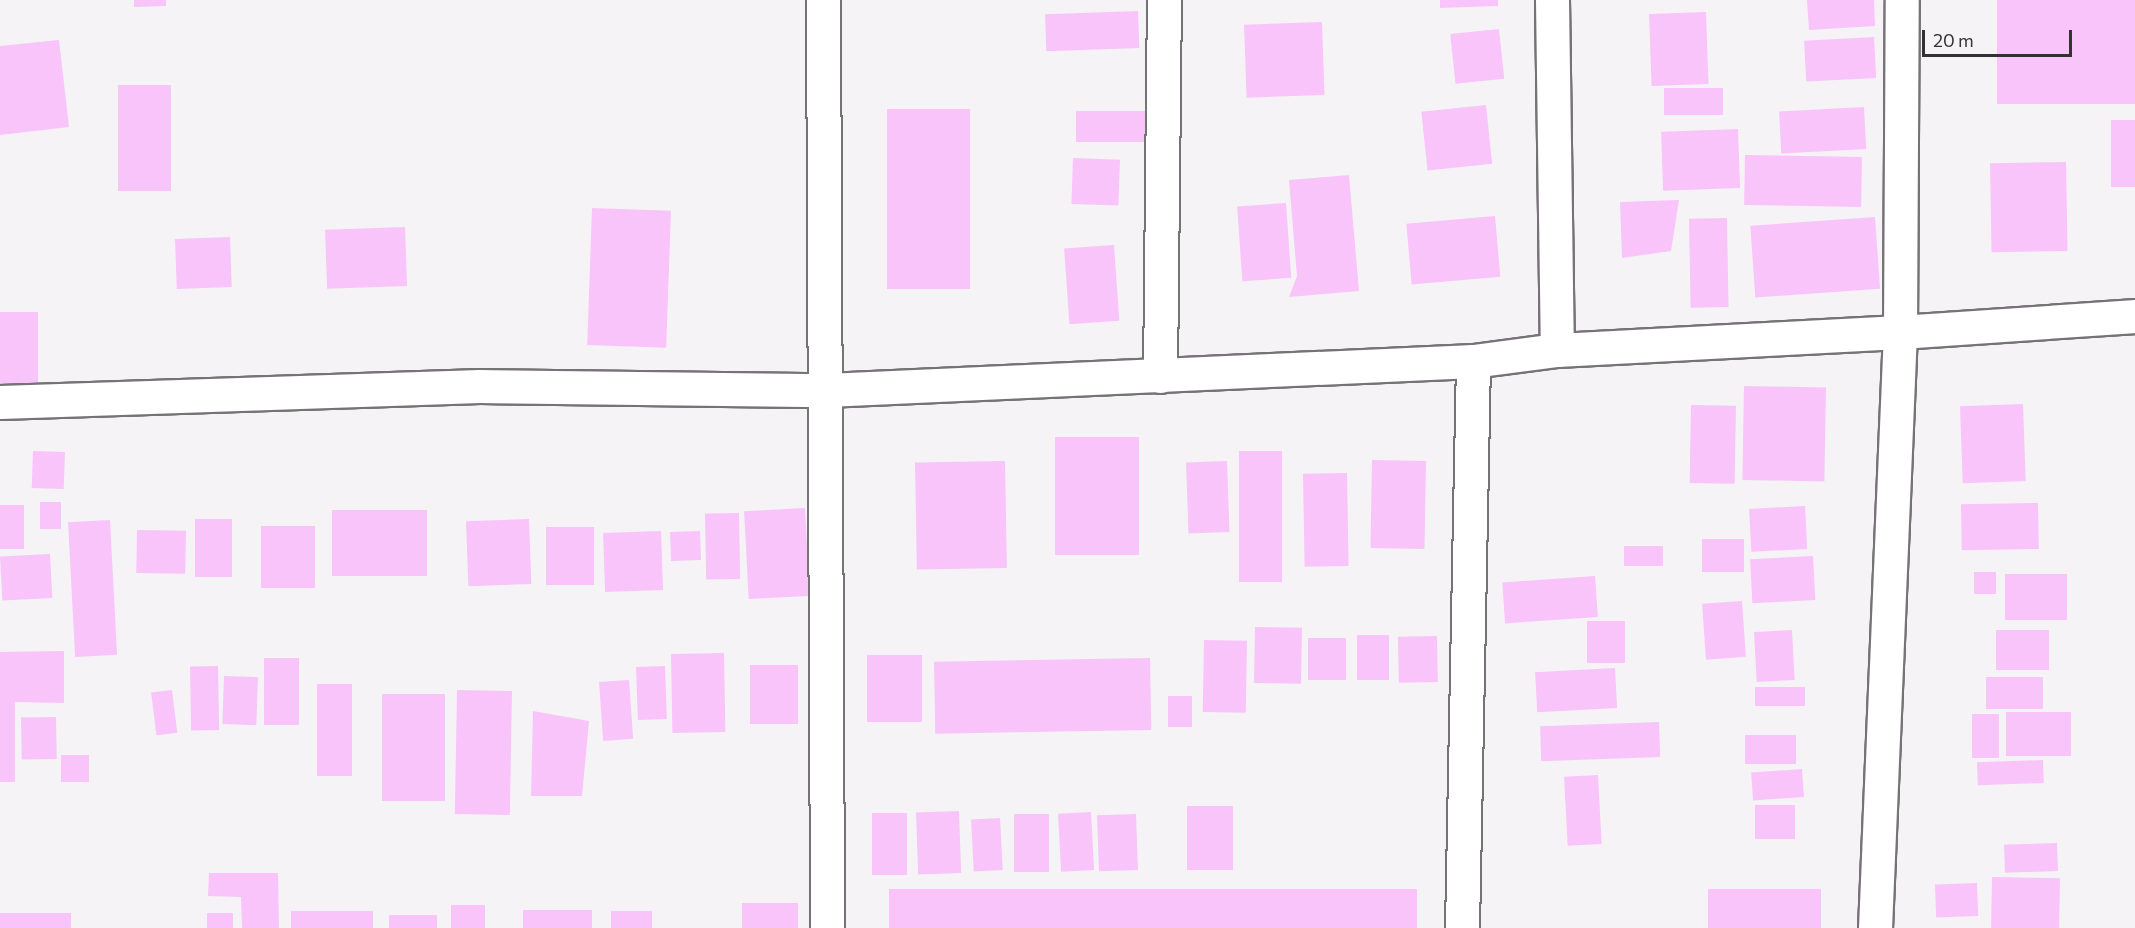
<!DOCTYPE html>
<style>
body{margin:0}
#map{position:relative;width:2135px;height:928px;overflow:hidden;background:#f6f3f6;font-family:Commissioner,sans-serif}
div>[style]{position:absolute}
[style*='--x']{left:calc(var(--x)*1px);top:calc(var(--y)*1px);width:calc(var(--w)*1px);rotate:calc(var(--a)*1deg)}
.building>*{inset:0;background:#f8c4fa;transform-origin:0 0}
.roads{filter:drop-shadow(2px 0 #767376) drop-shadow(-2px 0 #767376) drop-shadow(0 2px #767376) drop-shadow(0 -2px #767376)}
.street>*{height:33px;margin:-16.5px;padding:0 16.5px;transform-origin:16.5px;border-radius:16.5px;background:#fff}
span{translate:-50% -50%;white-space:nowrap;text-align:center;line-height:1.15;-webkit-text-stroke:4.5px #f6f3f6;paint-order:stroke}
.scale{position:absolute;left:1922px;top:30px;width:150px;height:27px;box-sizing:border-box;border:3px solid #333233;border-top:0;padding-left:8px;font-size:18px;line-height:21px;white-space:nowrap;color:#333233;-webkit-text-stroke:4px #f6f3f6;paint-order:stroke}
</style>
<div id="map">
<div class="building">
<div style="clip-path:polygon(134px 0,166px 0,166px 6px,134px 7px)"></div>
<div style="clip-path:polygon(1440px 0,1498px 0,1498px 6px,1440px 8px)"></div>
<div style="clip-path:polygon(1807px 0,1874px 0,1875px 26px,1809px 30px)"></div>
<div style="left:1997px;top:0;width:138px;height:104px"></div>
<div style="left:1138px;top:11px;width:37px;height:93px;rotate:88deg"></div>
<div style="left:1706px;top:12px;width:72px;height:57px;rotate:88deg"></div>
<div style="left:1322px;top:22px;width:73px;height:78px;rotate:88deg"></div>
<div style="left:1499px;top:29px;width:50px;height:49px;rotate:84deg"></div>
<div style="left:1874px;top:37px;width:41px;height:70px;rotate:87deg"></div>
<div style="clip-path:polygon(59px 40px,69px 127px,0 135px,0 46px)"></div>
<div style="left:118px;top:85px;width:53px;height:106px"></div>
<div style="left:1723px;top:88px;width:27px;height:59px;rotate:90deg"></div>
<div style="left:1486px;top:105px;width:59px;height:65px;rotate:84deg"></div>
<div style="left:1864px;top:107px;width:42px;height:85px;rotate:87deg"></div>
<div style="left:887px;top:109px;width:83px;height:180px"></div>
<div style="left:1154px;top:111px;width:31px;height:78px;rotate:90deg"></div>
<div style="left:2111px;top:120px;width:24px;height:67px"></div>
<div style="left:1738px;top:129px;width:59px;height:77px;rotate:88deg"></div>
<div style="left:1745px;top:155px;width:117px;height:50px;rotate:1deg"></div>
<div style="left:1073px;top:158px;width:47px;height:46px;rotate:2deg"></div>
<div style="left:2066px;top:162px;width:89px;height:76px;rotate:89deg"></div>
<div style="clip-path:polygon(1349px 175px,1359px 291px,1289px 297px,1297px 276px,1289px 180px)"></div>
<div style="clip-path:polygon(1679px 200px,1671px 251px,1622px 258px,1620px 202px)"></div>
<div style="left:1286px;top:203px;width:75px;height:49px;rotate:86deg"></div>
<div style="left:592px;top:208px;width:79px;height:137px;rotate:2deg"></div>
<div style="left:1495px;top:216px;width:61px;height:89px;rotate:85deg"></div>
<div style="left:1875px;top:217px;width:72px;height:125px;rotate:86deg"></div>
<div style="left:1727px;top:218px;width:89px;height:38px;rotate:89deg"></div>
<div style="left:405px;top:227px;width:59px;height:80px;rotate:88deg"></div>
<div style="left:230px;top:237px;width:50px;height:55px;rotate:88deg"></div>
<div style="left:1114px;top:245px;width:76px;height:50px;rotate:86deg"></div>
<div style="left:0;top:312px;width:38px;height:73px"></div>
<div style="left:1744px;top:386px;width:82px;height:94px;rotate:1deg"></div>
<div style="left:2023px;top:404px;width:77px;height:63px;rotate:88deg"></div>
<div style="left:1691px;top:405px;width:45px;height:78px;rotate:1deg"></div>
<div style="left:1055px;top:437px;width:84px;height:118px"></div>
<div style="left:33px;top:451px;width:32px;height:37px;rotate:2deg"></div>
<div style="left:1282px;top:451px;width:131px;height:43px;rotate:90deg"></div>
<div style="left:1372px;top:460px;width:54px;height:88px;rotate:1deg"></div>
<div style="left:1005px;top:461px;width:107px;height:90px;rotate:89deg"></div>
<div style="left:1227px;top:461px;width:71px;height:41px;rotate:88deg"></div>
<div style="left:1347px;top:473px;width:93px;height:44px;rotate:89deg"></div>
<div style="left:61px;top:502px;width:27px;height:21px;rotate:90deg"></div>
<div style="left:2038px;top:503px;width:46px;height:77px;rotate:89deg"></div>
<div style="left:0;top:505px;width:24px;height:44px"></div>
<div style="left:1805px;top:506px;width:43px;height:56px;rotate:87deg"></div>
<div style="left:805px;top:508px;width:88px;height:61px;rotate:87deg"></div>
<div style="left:427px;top:510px;width:66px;height:95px;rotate:90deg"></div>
<div style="left:739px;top:513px;width:66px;height:34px;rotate:89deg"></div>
<div style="left:195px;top:519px;width:37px;height:58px"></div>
<div style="left:529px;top:519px;width:65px;height:63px;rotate:88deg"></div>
<div style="left:110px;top:520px;width:135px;height:42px;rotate:87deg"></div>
<div style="left:315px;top:526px;width:62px;height:54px;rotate:90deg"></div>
<div style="left:546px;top:527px;width:48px;height:58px"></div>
<div style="left:137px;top:530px;width:49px;height:43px;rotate:1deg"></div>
<div style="left:661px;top:531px;width:59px;height:58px;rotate:88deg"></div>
<div style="left:700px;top:531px;width:29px;height:30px;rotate:88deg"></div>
<div style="left:1744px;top:539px;width:33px;height:42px;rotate:90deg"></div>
<div style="left:1663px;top:546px;width:20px;height:39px;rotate:90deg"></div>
<div style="left:50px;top:554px;width:44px;height:50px;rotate:87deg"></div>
<div style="left:1813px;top:556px;width:44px;height:63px;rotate:87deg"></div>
<div style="left:1974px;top:572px;width:22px;height:22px"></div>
<div style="left:2005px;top:574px;width:62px;height:46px"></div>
<div style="left:1595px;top:576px;width:41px;height:93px;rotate:86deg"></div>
<div style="left:1742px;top:601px;width:56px;height:40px;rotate:86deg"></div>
<div style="left:1625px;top:621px;width:42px;height:38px;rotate:90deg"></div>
<div style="left:1255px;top:627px;width:47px;height:56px;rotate:1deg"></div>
<div style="left:1792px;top:630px;width:50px;height:38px;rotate:87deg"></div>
<div style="left:1996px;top:630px;width:53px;height:40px"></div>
<div style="left:1357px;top:635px;width:32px;height:45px"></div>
<div style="left:1437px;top:636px;width:46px;height:39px;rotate:89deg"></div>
<div style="left:1308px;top:638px;width:38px;height:42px"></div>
<div style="left:1204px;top:640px;width:43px;height:72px;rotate:1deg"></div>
<div style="clip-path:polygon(64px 651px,64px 703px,15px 702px,15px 782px,0 782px,0 652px)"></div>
<div style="left:724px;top:653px;width:79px;height:53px;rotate:89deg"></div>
<div style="left:867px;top:655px;width:55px;height:67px"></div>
<div style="left:264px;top:658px;width:35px;height:67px"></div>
<div style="left:1150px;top:658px;width:72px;height:216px;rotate:89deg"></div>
<div style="left:750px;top:665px;width:48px;height:59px"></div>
<div style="left:218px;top:666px;width:64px;height:28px;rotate:89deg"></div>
<div style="left:665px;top:666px;width:53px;height:29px;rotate:88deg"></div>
<div style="left:1615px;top:668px;width:40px;height:80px;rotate:87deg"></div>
<div style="left:224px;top:676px;width:34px;height:48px;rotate:2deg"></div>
<div style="left:1986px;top:677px;width:57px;height:32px"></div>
<div style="left:629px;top:680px;width:59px;height:30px;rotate:86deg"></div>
<div style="left:317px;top:684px;width:35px;height:92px"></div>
<div style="left:1805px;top:687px;width:19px;height:50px;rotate:90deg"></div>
<div style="left:172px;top:690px;width:43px;height:21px;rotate:83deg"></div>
<div style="left:457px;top:690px;width:55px;height:124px;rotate:1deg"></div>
<div style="left:382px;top:694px;width:63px;height:107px"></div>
<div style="left:1168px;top:696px;width:24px;height:31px"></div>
<div style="clip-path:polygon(533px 711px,589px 721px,582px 796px,531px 796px)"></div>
<div style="left:2071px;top:712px;width:44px;height:65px;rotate:90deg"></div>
<div style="left:1972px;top:714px;width:27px;height:44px"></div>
<div style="left:56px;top:717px;width:42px;height:35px;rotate:89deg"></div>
<div style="left:1659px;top:722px;width:35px;height:119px;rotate:88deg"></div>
<div style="left:1796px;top:735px;width:29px;height:51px;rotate:90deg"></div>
<div style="left:61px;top:755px;width:28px;height:27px"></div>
<div style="left:2043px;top:760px;width:23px;height:66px;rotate:88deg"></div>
<div style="left:1802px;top:769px;width:28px;height:51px;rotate:86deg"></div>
<div style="left:1598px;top:775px;width:69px;height:34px;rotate:87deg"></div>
<div style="left:1755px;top:805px;width:40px;height:34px"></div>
<div style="left:1187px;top:806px;width:46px;height:64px"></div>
<div style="left:959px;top:811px;width:62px;height:43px;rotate:88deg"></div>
<div style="left:1091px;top:812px;width:58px;height:33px;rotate:87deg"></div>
<div style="left:872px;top:813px;width:35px;height:62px"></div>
<div style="left:1014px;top:814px;width:35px;height:58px"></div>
<div style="left:1136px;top:814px;width:56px;height:39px;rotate:88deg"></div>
<div style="left:1000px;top:818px;width:52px;height:29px;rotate:87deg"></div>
<div style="left:2057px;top:843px;width:28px;height:53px;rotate:88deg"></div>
<div style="clip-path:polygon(209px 873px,278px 873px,279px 928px,242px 928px,241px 897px,208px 896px)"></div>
<div style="left:1992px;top:877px;width:68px;height:51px;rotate:1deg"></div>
<div style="left:1977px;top:883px;width:33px;height:42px;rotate:88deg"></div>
<div style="left:889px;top:889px;width:528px;height:39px"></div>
<div style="left:1708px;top:889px;width:113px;height:39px"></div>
<div style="left:742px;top:903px;width:56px;height:25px"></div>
<div style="left:485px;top:905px;width:23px;height:34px;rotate:90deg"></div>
<div style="left:592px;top:910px;width:18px;height:69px;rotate:90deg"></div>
<div style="left:373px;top:911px;width:17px;height:82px;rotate:90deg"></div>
<div style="left:611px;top:911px;width:41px;height:17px"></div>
<div style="left:71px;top:913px;width:15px;height:71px;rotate:90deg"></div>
<div style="left:207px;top:913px;width:26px;height:15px"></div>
<div style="left:389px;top:915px;width:48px;height:13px"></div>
</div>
<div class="roads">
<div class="street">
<div style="--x:823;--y:0;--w:928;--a:89.75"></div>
<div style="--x:1552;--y:0;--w:350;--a:89.2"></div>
<div style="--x:1160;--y:376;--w:376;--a:-89.4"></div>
<div style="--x:0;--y:402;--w:480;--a:-1.9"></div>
<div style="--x:480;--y:386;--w:346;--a:0.7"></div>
<div style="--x:826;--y:390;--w:648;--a:-2.57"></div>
<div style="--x:1473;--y:361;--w:85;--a:-7.5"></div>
<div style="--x:1557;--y:350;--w:343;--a:-3"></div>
<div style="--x:1900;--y:332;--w:236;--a:-3.9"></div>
<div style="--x:1462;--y:928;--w:567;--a:-88.89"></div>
<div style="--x:1875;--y:928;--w:597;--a:-87.6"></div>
<div style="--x:1900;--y:332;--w:332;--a:-89.7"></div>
</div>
</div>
<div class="scale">20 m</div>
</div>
